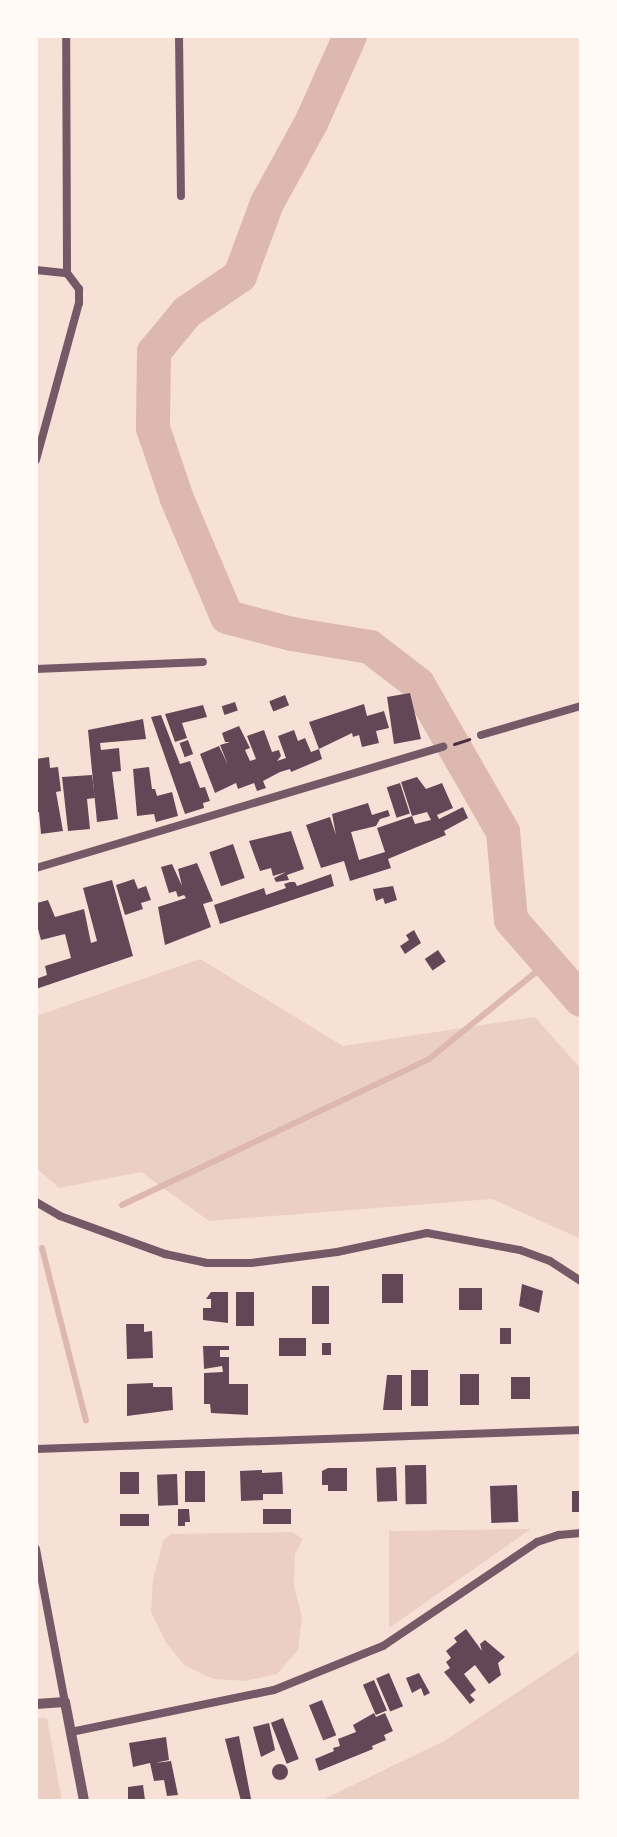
<!DOCTYPE html>
<style>
body{margin:0}
#map{position:relative;width:617px;height:1837px;overflow:hidden;background:#f7e1d7;font-family:Figtree,sans-serif}
div>[style]{position:absolute}
[style*='--x']{left:calc(var(--x)*1px);top:calc(var(--y)*1px);width:calc(var(--w)*1px);rotate:calc(var(--a)*1deg)}
.green>*{inset:0;background:#ebcfc5}
.stream>*{height:6px;margin:-3px;padding:0 3px;transform-origin:3px;border-radius:3px;background:#dcb8b0}
.river>*{height:34px;margin:-17px;padding:0 17px;transform-origin:17px;border-radius:17px;background:#dcb8b0}
.building>*{inset:0;background:#644757;transform-origin:0 0}
.round{border-radius:50%}
.path>*{height:3px;margin:-1.5px;padding:0 1.5px;transform-origin:1.5px;border-radius:1.5px;background:#4a2c40}
.minor>*{height:8px;margin:-4px;padding:0 4px;transform-origin:4px;border-radius:4px;background:#755966}
.tertiary>*{height:10px;margin:-5px;padding:0 5px;transform-origin:5px;border-radius:5px;background:#755966}
span{translate:-50% -50%;white-space:nowrap;text-align:center;line-height:1.15;-webkit-text-stroke:7px #fffaf5;paint-order:stroke}
.frame{position:absolute;inset:0;border:38px solid #fffaf5;pointer-events:none}
</style>
<div id="map">
<div class="green">
<div style="clip-path:polygon(200px 959px,343px 1046px,535px 1017px,581px 1069px,581px 1239px,492px 1199px,209px 1221px,141px 1172px,59px 1188px,36px 1168px,36px 1016px)"></div>
<div style="clip-path:polygon(531px 1529px,389px 1628px,389px 1531px)"></div>
<div style="clip-path:polygon(292px 1532px,303px 1539px,295px 1554px,294px 1586px,302px 1617px,298px 1650px,277px 1674px,245px 1681px,213px 1679px,184px 1665px,165px 1641px,151px 1612px,153px 1579px,163px 1541px,171px 1534px)"></div>
<div style="clip-path:polygon(581px 1650px,581px 1801px,320px 1801px,444px 1741px)"></div>
<div style="clip-path:polygon(36px 1718px,47px 1718px,62px 1801px,36px 1801px)"></div>
</div>
<div class="stream">
<div style="--x:122;--y:1205;--w:340;--a:-25.4"></div>
<div style="--x:429;--y:1059;--w:152;--a:-39.1"></div>
<div style="--x:42;--y:1248;--w:178;--a:75.7"></div>
</div>
<div class="river">
<div style="--x:350;--y:36;--w:95;--a:114.1"></div>
<div style="--x:311;--y:123;--w:91;--a:118.8"></div>
<div style="--x:267;--y:203;--w:78;--a:110.3"></div>
<div style="--x:240;--y:276;--w:64;--a:145.8"></div>
<div style="--x:187;--y:312;--w:52;--a:129.5"></div>
<div style="--x:154;--y:352;--w:76;--a:90.8"></div>
<div style="--x:153;--y:428;--w:75;--a:71.3"></div>
<div style="--x:177;--y:499;--w:128;--a:67"></div>
<div style="--x:227;--y:617;--w:67;--a:14.7"></div>
<div style="--x:292;--y:634;--w:79;--a:9.5"></div>
<div style="--x:370;--y:647;--w:61;--a:37.6"></div>
<div style="--x:418;--y:684;--w:171;--a:60.1"></div>
<div style="--x:503;--y:832;--w:88;--a:84.8"></div>
<div style="--x:511;--y:920;--w:106;--a:48.8"></div>
</div>
<div class="building">
<div style="clip-path:polygon(410px 693px,421px 739px,394px 744px,387px 697px)"></div>
<div style="left:285px;top:695px;width:11px;height:17px;rotate:68deg"></div>
<div style="left:235px;top:702px;width:9px;height:14px;rotate:72deg"></div>
<div style="clip-path:polygon(364px 704px,367px 716px,384px 711px,389px 728px,376px 731px,379px 743px,362px 747px,359px 735px,353px 737px,352px 733px,319px 749px,309px 722px)"></div>
<div style="clip-path:polygon(203px 705px,207px 717px,182px 723px,187px 738px,175px 742px,165px 714px)"></div>
<div style="clip-path:polygon(161px 715px,180px 764px,190px 761px,200px 788px,205px 787px,210px 801px,203px 803px,204px 808px,185px 814px,151px 717px)"></div>
<div style="clip-path:polygon(143px 719px,146px 739px,100px 743px,101px 750px,119px 748px,121px 771px,112px 772px,118px 819px,97px 822px,88px 730px)"></div>
<div style="clip-path:polygon(239px 726px,250px 748px,245px 750px,250px 761px,256px 759px,247px 736px,264px 730px,272px 752px,279px 750px,281px 756px,277px 761px,286px 758px,278px 736px,294px 730px,298px 741px,305px 738px,311px 752px,319px 749px,322px 759px,291px 772px,290px 769px,280px 772px,263px 781px,266px 788px,257px 791px,254px 783px,238px 789px,236px 783px,215px 793px,200px 754px,219px 746px,228px 765px,220px 745px,230px 742px,225px 742px,222px 733px)"></div>
<div style="left:188px;top:740px;width:15px;height:9px;rotate:70deg"></div>
<div style="clip-path:polygon(49px 757px,50px 768px,58px 767px,61px 791px,56px 792px,63px 831px,41px 834px,39px 812px,36px 812px,36px 759px)"></div>
<div style="clip-path:polygon(149px 767px,152px 789px,155px 789px,157px 796px,172px 792px,178px 816px,156px 822px,154px 814px,137px 816px,133px 769px)"></div>
<div style="clip-path:polygon(92px 775px,95px 798px,87px 799px,90px 829px,68px 831px,62px 777px)"></div>
<div style="clip-path:polygon(evenodd,417px 777px,426px 789px,442px 783px,453px 808px,437px 815px,439px 819px,463px 807px,468px 818px,444px 831px,446px 835px,388px 859px,391px 868px,350px 881px,344px 861px,321px 868px,306px 825px,330px 817px,336px 835px,332px 814px,368px 803px,372px 815px,388px 810px,390px 816px,380px 819px,376px 826px,351px 832px,359px 860px,385px 852px,377px 828px,412px 816px,401px 782px,417px 777px,427px 812px,431px 820px,415px 824px,412px 816px,427px 812px)"></div>
<div style="left:400px;top:783px;width:32px;height:14px;rotate:72deg"></div>
<div style="clip-path:polygon(291px 831px,304px 869px,287px 875px,289px 880px,276px 882px,274px 878px,286px 872px,273px 876px,271px 868px,260px 871px,249px 841px)"></div>
<div style="left:233px;top:844px;width:36px;height:25px;rotate:71deg"></div>
<div style="clip-path:polygon(197px 863px,213px 901px,203px 904px,211px 927px,165px 945px,158px 907px,186px 898px,184px 895px,178px 897px,176px 891px,169px 893px,161px 867px,172px 864px,182px 886px,178px 869px)"></div>
<div style="clip-path:polygon(331px 874px,334px 886px,220px 924px,214px 905px,264px 888px,266px 895px,286px 888px,284px 884px,290px 882px,295px 882px,297px 886px)"></div>
<div style="clip-path:polygon(134px 879px,138px 889px,146px 886px,151px 900px,141px 903px,143px 909px,125px 915px,116px 885px)"></div>
<div style="clip-path:polygon(112px 880px,133px 956px,36px 989px,36px 979px,47px 975px,45px 966px,71px 958px,65px 934px,41px 940px,36px 922px,37px 903px,48px 900px,55px 917px,84px 909px,91px 943px,97px 941px,83px 888px)"></div>
<div style="clip-path:polygon(393px 886px,397px 900px,385px 904px,383px 898px,376px 901px,373px 889px)"></div>
<div style="clip-path:polygon(414px 930px,421px 943px,405px 954px,400px 946px,409px 940px,406px 935px)"></div>
<div style="left:438px;top:950px;width:14px;height:16px;rotate:56deg"></div>
<div style="left:382px;top:1274px;width:21px;height:29px"></div>
<div style="clip-path:polygon(522px 1284px,543px 1291px,539px 1313px,519px 1306px)"></div>
<div style="left:312px;top:1286px;width:17px;height:38px"></div>
<div style="left:459px;top:1288px;width:23px;height:22px"></div>
<div style="clip-path:polygon(211px 1292px,228px 1292px,228px 1323px,203px 1320px,203px 1308px,211px 1308px,211px 1299px,206px 1299px)"></div>
<div style="left:236px;top:1292px;width:18px;height:34px"></div>
<div style="clip-path:polygon(126px 1324px,144px 1324px,144px 1332px,152px 1331px,153px 1358px,127px 1359px)"></div>
<div style="left:500px;top:1328px;width:11px;height:16px"></div>
<div style="left:279px;top:1338px;width:27px;height:18px"></div>
<div style="left:322px;top:1343px;width:9px;height:12px"></div>
<div style="clip-path:polygon(203px 1346px,229px 1346px,229px 1350px,220px 1350px,220px 1357px,229px 1357px,229px 1384px,248px 1384px,248px 1415px,211px 1413px,210px 1404px,204px 1404px,204px 1373px,223px 1372px,222px 1366px,204px 1369px)"></div>
<div style="left:411px;top:1370px;width:17px;height:36px"></div>
<div style="left:460px;top:1374px;width:19px;height:31px"></div>
<div style="clip-path:polygon(387px 1375px,402px 1375px,402px 1410px,383px 1410px)"></div>
<div style="left:511px;top:1377px;width:19px;height:22px"></div>
<div style="clip-path:polygon(153px 1383px,153px 1387px,172px 1387px,173px 1410px,127px 1416px,127px 1384px)"></div>
<div style="left:426px;top:1465px;width:39px;height:21px;rotate:89deg"></div>
<div style="left:396px;top:1467px;width:34px;height:20px;rotate:88deg"></div>
<div style="clip-path:polygon(328px 1468px,347px 1468px,347px 1491px,328px 1491px,328px 1485px,322px 1485px,322px 1471px)"></div>
<div style="clip-path:polygon(262px 1470px,262px 1473px,282px 1472px,283px 1494px,263px 1494px,263px 1500px,241px 1501px,240px 1471px)"></div>
<div style="left:205px;top:1471px;width:31px;height:20px;rotate:90deg"></div>
<div style="left:139px;top:1472px;width:22px;height:19px;rotate:90deg"></div>
<div style="left:177px;top:1474px;width:31px;height:20px;rotate:88deg"></div>
<div style="left:517px;top:1485px;width:37px;height:27px;rotate:88deg"></div>
<div style="left:572px;top:1491px;width:9px;height:21px"></div>
<div style="clip-path:polygon(178px 1509px,189px 1509px,190px 1522px,185px 1522px,185px 1526px,178px 1526px)"></div>
<div style="left:263px;top:1509px;width:28px;height:15px"></div>
<div style="left:120px;top:1514px;width:29px;height:12px"></div>
<div style="clip-path:polygon(466px 1629px,482px 1651px,480px 1644px,485px 1640px,505px 1657px,498px 1663px,501px 1675px,489px 1684px,475px 1665px,464px 1674px,476px 1690px,470px 1695px,475px 1700px,470px 1704px,444px 1672px,450px 1668px,446px 1662px,451px 1658px,446px 1651px,457px 1642px,454px 1638px)"></div>
<div style="left:389px;top:1673px;width:36px;height:14px;rotate:67deg"></div>
<div style="clip-path:polygon(419px 1673px,430px 1693px,424px 1696px,421px 1688px,412px 1693px,406px 1678px)"></div>
<div style="left:374px;top:1680px;width:33px;height:12px;rotate:67deg"></div>
<div style="left:322px;top:1700px;width:38px;height:14px;rotate:68deg"></div>
<div style="clip-path:polygon(374px 1713px,376px 1717px,385px 1713px,393px 1731px,384px 1735px,386px 1740px,372px 1746px,373px 1749px,319px 1771px,315px 1759px,334px 1751px,333px 1748px,340px 1746px,338px 1739px,356px 1732px,353px 1725px)"></div>
<div style="left:283px;top:1718px;width:44px;height:13px;rotate:69deg"></div>
<div style="clip-path:polygon(269px 1723px,275px 1750px,261px 1757px,253px 1727px)"></div>
<div style="clip-path:polygon(239px 1736px,251px 1799px,241px 1801px,225px 1739px)"></div>
<div style="clip-path:polygon(166px 1737px,169px 1760px,155px 1763px,171px 1761px,178px 1795px,167px 1796px,164px 1780px,154px 1781px,150px 1763px,133px 1767px,129px 1743px)"></div>
<div class="round" style="left:272px;top:1764px;width:16px;height:16px"></div>
<div style="clip-path:polygon(143px 1785px,145px 1800px,128px 1801px,128px 1787px)"></div>
</div>
<div class="path">
<div style="--x:454;--y:744;--w:16;--a:-18"></div>
</div>
<div class="minor">
<div style="--x:179;--y:36;--w:160;--a:89.3"></div>
<div style="--x:36;--y:270;--w:31;--a:6"></div>
<div style="--x:67;--y:273;--w:237;--a:-90.2"></div>
<div style="--x:36;--y:460;--w:163;--a:-74.7"></div>
<div style="--x:79;--y:303;--w:14;--a:-90"></div>
<div style="--x:79;--y:289;--w:20;--a:-127"></div>
<div style="--x:36;--y:669;--w:167;--a:-2.4"></div>
<div style="--x:481;--y:735;--w:104;--a:-16.2"></div>
<div style="--x:36;--y:868;--w:425;--a:-16.6"></div>
<div style="--x:36;--y:1202;--w:28;--a:30"></div>
<div style="--x:60;--y:1216;--w:112;--a:19.9"></div>
<div style="--x:165;--y:1254;--w:43;--a:12.1"></div>
<div style="--x:207;--y:1263;--w:44;--a:0"></div>
<div style="--x:251;--y:1263;--w:87;--a:-7.3"></div>
<div style="--x:337;--y:1252;--w:92;--a:-11.9"></div>
<div style="--x:427;--y:1233;--w:95;--a:10.4"></div>
<div style="--x:520;--y:1250;--w:32;--a:20"></div>
<div style="--x:550;--y:1261;--w:37;--a:33"></div>
<div style="--x:36;--y:1449;--w:545;--a:-2"></div>
<div style="--x:36;--y:1549;--w:156;--a:79.3"></div>
<div style="--x:71;--y:1732;--w:207;--a:-11.7"></div>
<div style="--x:274;--y:1690;--w:118;--a:-22"></div>
<div style="--x:383;--y:1646;--w:186;--a:-34"></div>
<div style="--x:537;--y:1542;--w:23;--a:-18"></div>
<div style="--x:559;--y:1535;--w:22;--a:-5"></div>
</div>
<div class="tertiary">
<div style="--x:36;--y:1704;--w:29;--a:-4"></div>
<div style="--x:65;--y:1702;--w:101;--a:79.1"></div>
</div>
<div class="frame"></div>
</div>
